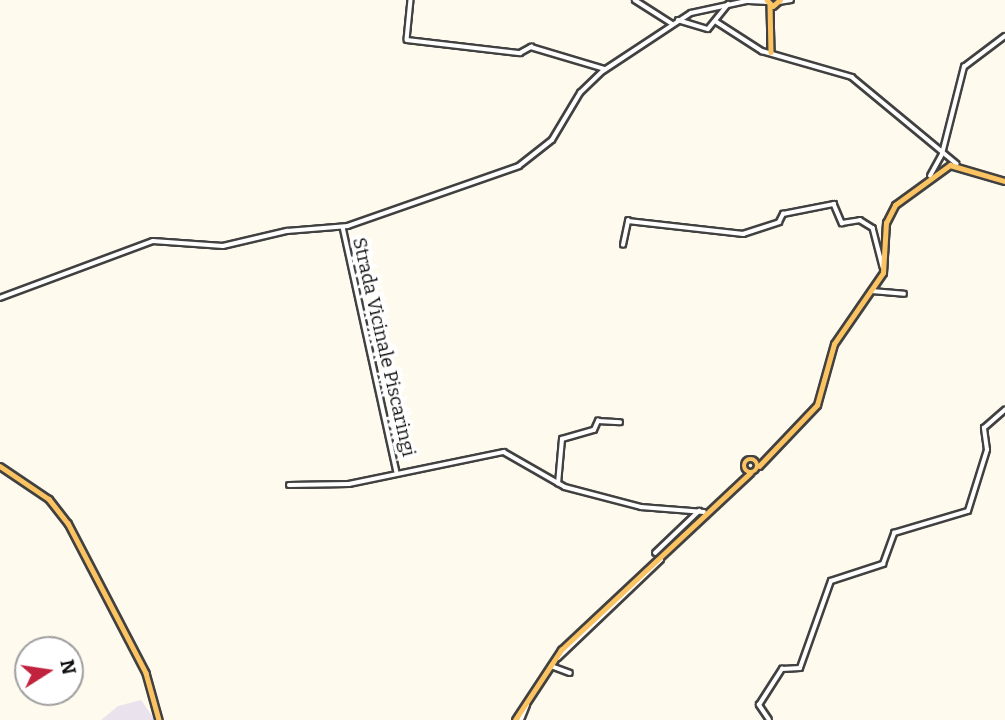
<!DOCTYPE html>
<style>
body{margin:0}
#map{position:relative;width:1005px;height:720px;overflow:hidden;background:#fffaee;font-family:Bitter,serif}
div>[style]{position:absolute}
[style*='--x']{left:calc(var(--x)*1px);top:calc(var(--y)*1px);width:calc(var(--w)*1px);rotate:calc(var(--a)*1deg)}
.industrial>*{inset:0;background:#eae2ec}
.roads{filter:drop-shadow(2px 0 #414141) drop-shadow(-2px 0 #414141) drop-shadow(0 2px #414141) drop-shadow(0 -2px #414141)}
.minor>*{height:3.5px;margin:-1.75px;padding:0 1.75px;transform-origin:1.75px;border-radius:1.75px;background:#fff}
.major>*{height:4.5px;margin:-2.25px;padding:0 2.25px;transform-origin:2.25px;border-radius:2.25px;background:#fbc362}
.major>.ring{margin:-2.25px;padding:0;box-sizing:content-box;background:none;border:4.5px solid #fbc362;border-radius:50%}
span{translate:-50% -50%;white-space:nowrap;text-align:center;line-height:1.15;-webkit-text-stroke:7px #fff;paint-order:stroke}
.street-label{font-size:19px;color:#0e0e0e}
.north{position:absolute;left:14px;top:636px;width:70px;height:70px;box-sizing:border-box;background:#fff;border:2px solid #9f9f9f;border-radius:50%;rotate:78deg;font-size:19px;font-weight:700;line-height:28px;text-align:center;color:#0e0e0e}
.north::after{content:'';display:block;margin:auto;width:24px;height:32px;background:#c1223e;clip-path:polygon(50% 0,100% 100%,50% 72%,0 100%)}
</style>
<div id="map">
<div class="industrial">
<div style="clip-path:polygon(141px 700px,155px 720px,101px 720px,118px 706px)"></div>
</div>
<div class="roads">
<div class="minor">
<div style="--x:411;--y:0;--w:40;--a:95.7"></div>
<div style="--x:407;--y:40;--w:114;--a:6.6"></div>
<div style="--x:520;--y:53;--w:13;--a:-29"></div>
<div style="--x:531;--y:47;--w:77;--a:16.6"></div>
<div style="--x:635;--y:0;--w:43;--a:32.6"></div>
<div style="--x:749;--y:1;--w:19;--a:3"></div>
<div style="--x:779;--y:2;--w:12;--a:-9"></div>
<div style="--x:678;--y:20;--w:31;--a:17"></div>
<div style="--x:708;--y:29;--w:32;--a:-51"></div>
<div style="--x:717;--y:22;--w:54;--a:32.8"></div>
<div style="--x:762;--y:51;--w:94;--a:16.1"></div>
<div style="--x:852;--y:77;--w:136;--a:39.6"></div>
<div style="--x:930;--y:176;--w:25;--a:-61"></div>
<div style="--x:942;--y:154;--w:90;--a:-75.8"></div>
<div style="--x:964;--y:67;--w:51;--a:-37.1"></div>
<div style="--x:343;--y:227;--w:251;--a:77.6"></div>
<div style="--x:623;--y:245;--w:25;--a:-78"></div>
<div style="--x:628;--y:221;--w:116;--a:6.4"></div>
<div style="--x:743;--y:234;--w:38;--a:-18"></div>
<div style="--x:779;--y:222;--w:9;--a:-63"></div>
<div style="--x:783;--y:214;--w:52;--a:-11.1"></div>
<div style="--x:834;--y:204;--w:21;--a:67"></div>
<div style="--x:842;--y:223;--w:18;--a:-9"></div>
<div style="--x:860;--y:220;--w:15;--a:32"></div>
<div style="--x:873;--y:228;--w:40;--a:75.6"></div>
<div style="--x:872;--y:291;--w:32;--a:5"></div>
<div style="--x:0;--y:298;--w:163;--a:-20.4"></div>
<div style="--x:153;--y:241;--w:70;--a:4.1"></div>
<div style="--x:223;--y:246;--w:66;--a:-13.2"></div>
<div style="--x:287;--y:231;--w:61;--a:-4.7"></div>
<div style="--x:348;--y:226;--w:181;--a:-19.3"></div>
<div style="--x:519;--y:166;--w:42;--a:-38.2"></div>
<div style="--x:552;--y:140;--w:55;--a:-59.2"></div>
<div style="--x:580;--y:93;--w:32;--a:-44"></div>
<div style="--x:603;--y:71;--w:105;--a:-33.4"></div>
<div style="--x:691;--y:13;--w:61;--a:-12.2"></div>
<div style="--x:558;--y:484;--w:45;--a:-84.9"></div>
<div style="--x:562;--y:439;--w:33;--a:-16"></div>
<div style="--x:594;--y:430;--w:10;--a:-66"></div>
<div style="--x:598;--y:421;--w:22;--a:3"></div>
<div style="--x:289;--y:485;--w:60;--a:-1"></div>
<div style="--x:349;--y:484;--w:158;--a:-11.7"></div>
<div style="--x:504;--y:452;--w:70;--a:29.8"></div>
<div style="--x:565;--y:487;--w:79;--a:14.7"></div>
<div style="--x:641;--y:507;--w:63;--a:4.5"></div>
<div style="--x:655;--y:553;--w:61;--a:-43.7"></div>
<div style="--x:558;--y:658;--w:142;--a:-43.6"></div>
<div style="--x:551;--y:666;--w:20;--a:20"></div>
<div style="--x:521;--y:720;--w:16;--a:-68"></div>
<div style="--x:769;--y:720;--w:18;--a:-124"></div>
<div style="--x:759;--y:705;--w:43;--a:-57.4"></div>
<div style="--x:782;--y:669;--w:18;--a:-3"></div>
<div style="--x:800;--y:668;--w:92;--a:-70.4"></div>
<div style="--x:831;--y:581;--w:55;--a:-18.1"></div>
<div style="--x:883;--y:564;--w:33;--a:-70"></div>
<div style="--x:894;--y:533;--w:77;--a:-16.6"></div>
<div style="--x:968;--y:511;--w:64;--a:-72.7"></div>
<div style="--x:987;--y:450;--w:22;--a:-98"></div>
<div style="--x:984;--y:428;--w:28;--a:-41"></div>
</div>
<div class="major">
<div style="--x:767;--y:0;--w:8;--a:45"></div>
<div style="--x:773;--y:6;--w:9;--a:-41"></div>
<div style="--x:770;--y:4;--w:48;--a:88.8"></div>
<div class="ring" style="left:744px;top:459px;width:9.5px;height:9.5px"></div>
<div style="--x:0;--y:466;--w:59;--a:34"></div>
<div style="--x:49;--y:499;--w:31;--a:52"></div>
<div style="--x:68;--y:523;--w:169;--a:62.5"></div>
<div style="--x:146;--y:673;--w:49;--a:74.5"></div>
<div style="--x:759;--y:466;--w:84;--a:-46.4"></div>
<div style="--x:817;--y:405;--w:63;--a:-74.4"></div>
<div style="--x:834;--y:344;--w:86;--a:-55.4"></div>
<div style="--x:883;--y:273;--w:50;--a:-86.6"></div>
<div style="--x:886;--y:223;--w:20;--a:-63"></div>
<div style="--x:895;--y:205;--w:68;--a:-36"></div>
<div style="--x:950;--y:165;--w:57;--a:16.2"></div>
<div style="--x:515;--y:720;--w:84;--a:-56.7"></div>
<div style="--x:561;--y:650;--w:259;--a:-43.1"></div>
</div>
</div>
<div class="street-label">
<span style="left:384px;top:347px;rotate:77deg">Strada Vicinale Piscaringi</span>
</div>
<div class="north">N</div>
</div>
